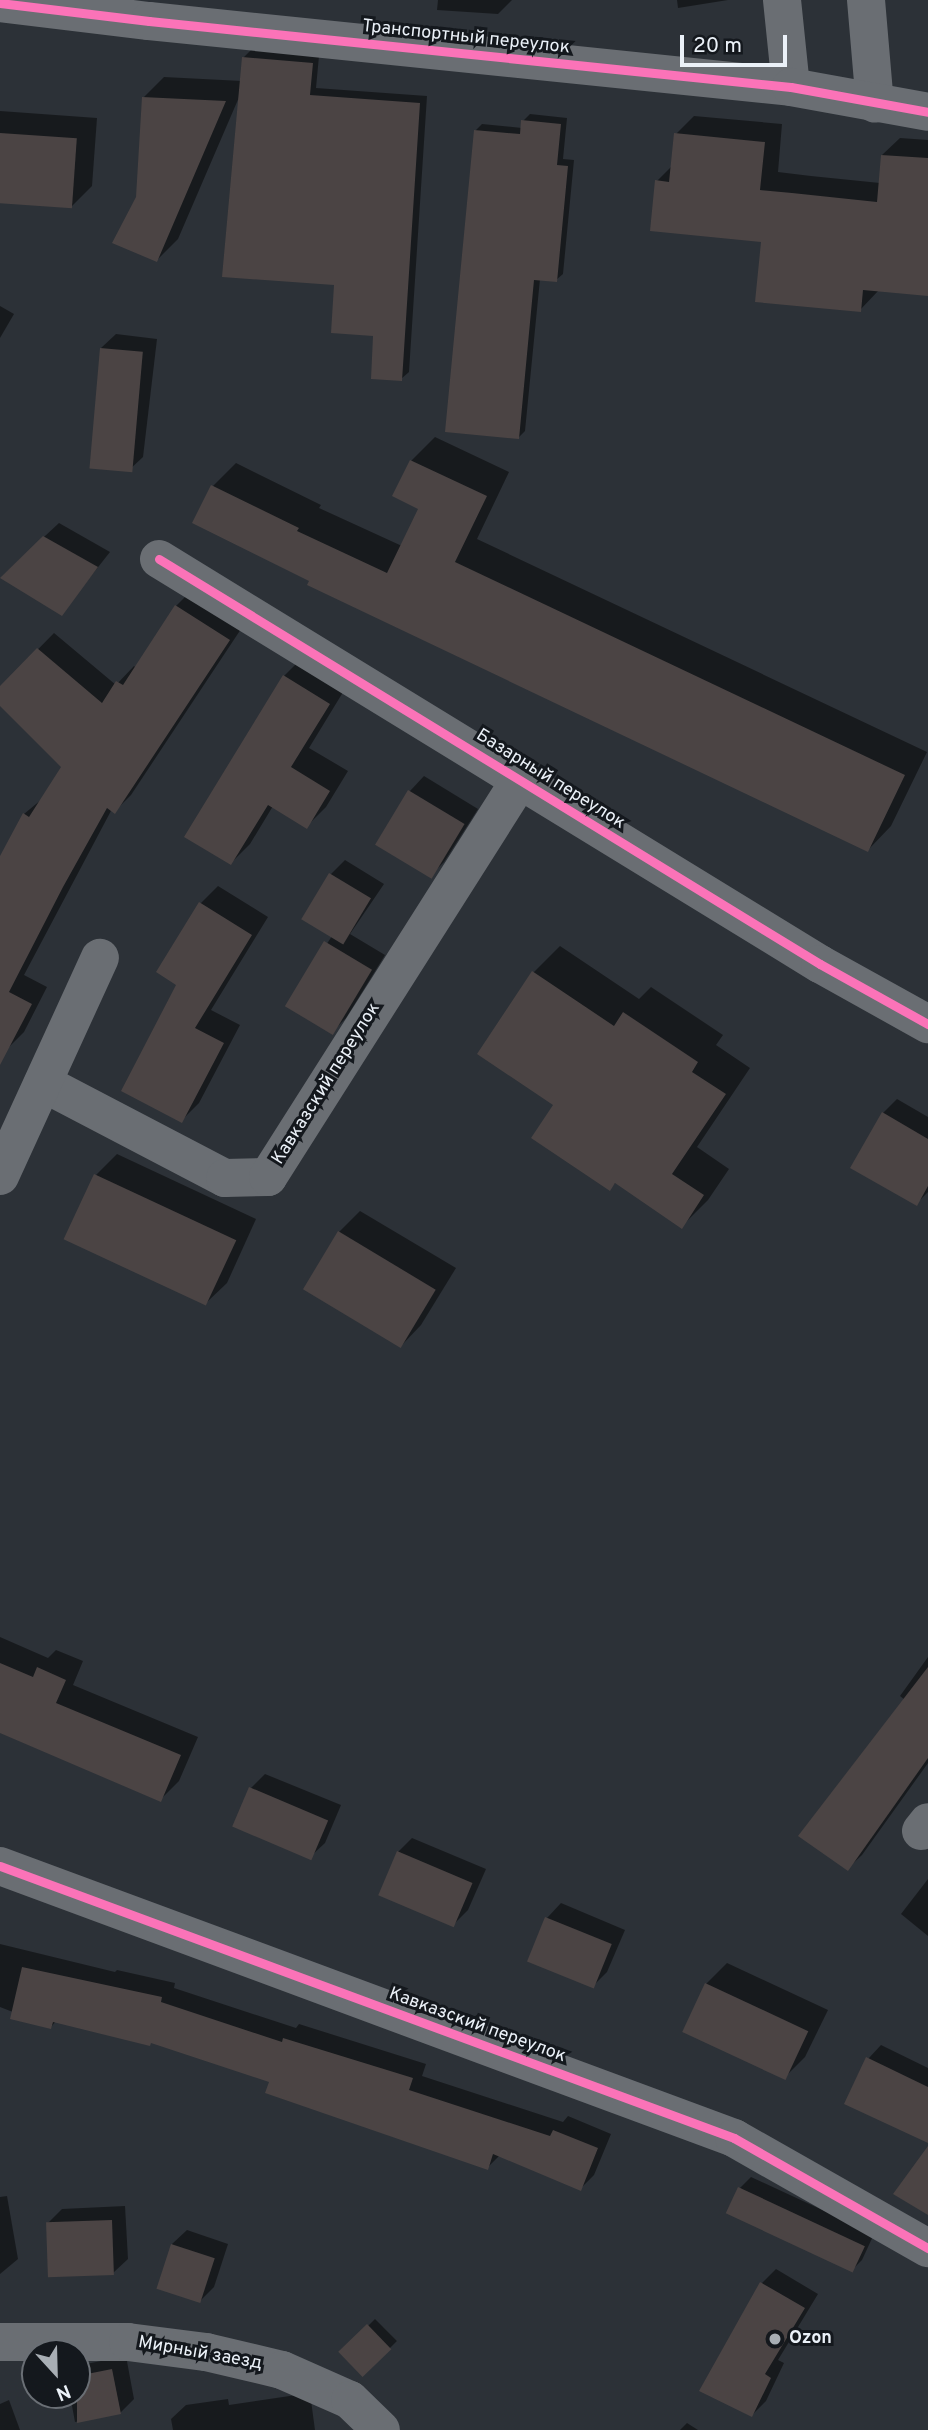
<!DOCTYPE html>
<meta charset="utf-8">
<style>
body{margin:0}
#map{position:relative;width:928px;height:2430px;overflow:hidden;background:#2c3137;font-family:Overpass,sans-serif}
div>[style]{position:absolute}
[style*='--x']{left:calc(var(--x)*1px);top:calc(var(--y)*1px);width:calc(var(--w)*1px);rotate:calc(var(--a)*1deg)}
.shadow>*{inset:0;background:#0007;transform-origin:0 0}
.building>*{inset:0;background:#4b4444;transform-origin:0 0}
.minor>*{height:38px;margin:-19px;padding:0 19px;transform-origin:19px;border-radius:19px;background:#6a6e73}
.cycleway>*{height:9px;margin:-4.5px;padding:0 4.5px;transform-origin:4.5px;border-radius:4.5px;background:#fb73b8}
.dots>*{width:19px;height:19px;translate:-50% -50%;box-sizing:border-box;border:4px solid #14181d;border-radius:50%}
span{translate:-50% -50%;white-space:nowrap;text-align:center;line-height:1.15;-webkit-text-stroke:6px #14181d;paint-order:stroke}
.street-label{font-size:18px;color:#ebf1f8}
.poi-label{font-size:18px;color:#ebf1f8;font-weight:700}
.left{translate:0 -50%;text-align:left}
.north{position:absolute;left:21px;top:2339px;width:70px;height:70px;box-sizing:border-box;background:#14181d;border:2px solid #6a6f75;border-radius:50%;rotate:158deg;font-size:19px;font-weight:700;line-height:28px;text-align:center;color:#ebf1f8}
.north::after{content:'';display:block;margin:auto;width:24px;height:32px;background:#a8aeb4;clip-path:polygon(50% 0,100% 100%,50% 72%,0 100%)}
.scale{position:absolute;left:680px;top:35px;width:107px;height:32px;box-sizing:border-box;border:4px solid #ebf1f8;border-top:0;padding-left:9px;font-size:21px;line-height:24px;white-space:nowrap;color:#ebf1f8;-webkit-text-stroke:5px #14181d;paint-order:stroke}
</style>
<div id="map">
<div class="shadow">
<div style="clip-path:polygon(438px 0,512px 0,498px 14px,437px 10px)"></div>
<div style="clip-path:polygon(677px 0,728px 0,678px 8px)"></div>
<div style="clip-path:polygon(251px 50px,319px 56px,316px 88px,427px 96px,409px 372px,401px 379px,375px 334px,336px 283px,240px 95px,178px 239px,157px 260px,138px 197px,143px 98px,164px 77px,242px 81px,244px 57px)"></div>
<div style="clip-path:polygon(0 111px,97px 118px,92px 186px,71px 207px,0 202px)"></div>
<div style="clip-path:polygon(530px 114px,567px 118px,563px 159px,574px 160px,563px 274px,556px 280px,540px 279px,525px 431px,519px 437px,475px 131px,482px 124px,522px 128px,523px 121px)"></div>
<div style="clip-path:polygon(694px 116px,782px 124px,778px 172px,811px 176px,880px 183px,882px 155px,900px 138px,928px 140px,928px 294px,879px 290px,860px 310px,763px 240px,657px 181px,673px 165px,676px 134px)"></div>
<div style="clip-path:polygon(0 306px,14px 314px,0 338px)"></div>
<div style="clip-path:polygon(116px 334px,157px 339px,143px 457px,128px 471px,101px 348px)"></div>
<div style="clip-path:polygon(435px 437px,509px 472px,477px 539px,927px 752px,891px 826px,868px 850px,311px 580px,213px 486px,236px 463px,321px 505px,319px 508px,402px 546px,420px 508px,411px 461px)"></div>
<div style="clip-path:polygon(59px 523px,110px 552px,61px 614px,16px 563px)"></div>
<div style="clip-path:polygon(192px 590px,245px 623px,131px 795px,115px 811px,112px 809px,24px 975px,47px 987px,24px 1032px,8px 1048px,0 1044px,0 860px,24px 814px,42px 799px,63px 767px,0 703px,0 688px,54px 633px,116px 685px,134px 666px,136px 668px,176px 606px)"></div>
<div style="clip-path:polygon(303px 657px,348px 684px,309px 748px,348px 771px,326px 807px,307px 826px,273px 806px,250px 844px,231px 863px,284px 676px)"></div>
<div style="clip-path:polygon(424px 776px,478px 809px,444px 862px,430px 876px,377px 844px,410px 791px)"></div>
<div style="clip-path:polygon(345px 860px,384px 884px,350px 934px,385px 955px,346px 1018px,332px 1032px,287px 1005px,332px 936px,331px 874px)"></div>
<div style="clip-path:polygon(218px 886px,268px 917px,211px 1010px,240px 1025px,199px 1103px,181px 1121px,179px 984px,200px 904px)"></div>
<div style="clip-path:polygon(560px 946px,639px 999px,651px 987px,723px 1035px,716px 1045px,750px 1068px,697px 1147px,729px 1169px,708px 1200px,682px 1226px,616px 1182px,609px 1189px,555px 1105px,479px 1053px,534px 972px)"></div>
<div style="clip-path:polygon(897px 1099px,928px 1117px,928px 1192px,916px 1204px,883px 1113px)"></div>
<div style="clip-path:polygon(117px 1154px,256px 1219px,227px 1283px,206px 1303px,96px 1175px)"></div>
<div style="clip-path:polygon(360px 1211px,456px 1268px,421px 1325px,401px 1346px,339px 1232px)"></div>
<div style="clip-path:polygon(0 1637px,48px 1658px,56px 1650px,83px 1661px,73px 1685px,198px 1737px,179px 1781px,161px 1799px,0 1731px)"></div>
<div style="clip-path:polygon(928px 1657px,928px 1763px,862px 1855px,847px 1869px,905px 1700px,900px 1696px)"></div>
<div style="clip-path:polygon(265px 1774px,341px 1805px,325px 1843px,310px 1857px,251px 1788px)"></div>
<div style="clip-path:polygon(412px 1838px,486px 1869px,468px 1910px,454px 1924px,398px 1852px)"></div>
<div style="clip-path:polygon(928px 1879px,928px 1936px,901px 1914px)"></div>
<div style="clip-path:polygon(561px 1903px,625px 1930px,607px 1972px,593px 1986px,529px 1960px,547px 1918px)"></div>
<div style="clip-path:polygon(0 1944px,115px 1972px,117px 1970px,175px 1983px,174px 1988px,296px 2028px,299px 2024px,426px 2064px,422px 2076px,563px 2122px,568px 2116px,611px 2134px,594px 2175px,580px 2189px,500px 2155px,487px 2168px,271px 2081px,152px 2042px,56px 2021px,51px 2027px,0 2007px)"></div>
<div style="clip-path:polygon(727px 1963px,828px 2010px,805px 2057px,784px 2078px,706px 1984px)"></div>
<div style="clip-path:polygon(881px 2045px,928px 2068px,928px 2141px,868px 2059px)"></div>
<div style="clip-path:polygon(751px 2177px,874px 2234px,862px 2260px,852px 2270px,740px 2188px)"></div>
<div style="clip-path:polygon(7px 2196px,18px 2259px,0 2274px,0 2197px)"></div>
<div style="clip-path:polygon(125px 2206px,128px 2259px,113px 2273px,48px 2223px,62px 2209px)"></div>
<div style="clip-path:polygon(187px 2230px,228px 2244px,214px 2287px,200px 2301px,172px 2244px)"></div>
<div style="clip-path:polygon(776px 2269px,818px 2294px,778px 2360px,784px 2363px,766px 2401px,752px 2415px,701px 2390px,762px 2283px)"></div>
<div style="left:375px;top:2319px;width:31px;height:47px;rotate:45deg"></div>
<div style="clip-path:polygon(126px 2356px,134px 2399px,120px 2413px,75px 2422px,70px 2395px,77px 2395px,77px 2369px,81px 2365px)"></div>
<div style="clip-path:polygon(310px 2393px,315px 2430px,173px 2430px,171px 2419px,186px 2405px,228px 2399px,229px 2405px)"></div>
<div style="clip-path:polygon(9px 2400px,20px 2430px,0 2430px,0 2404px)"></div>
<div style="clip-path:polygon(687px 2423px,698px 2430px,680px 2430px)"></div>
</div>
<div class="building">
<div style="clip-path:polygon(242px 57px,313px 63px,310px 95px,420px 103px,402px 381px,371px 379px,373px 336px,331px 333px,334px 285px,222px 277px)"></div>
<div style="clip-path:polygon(142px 97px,226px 101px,157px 262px,112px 243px,136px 197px)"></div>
<div style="clip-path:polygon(521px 120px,561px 124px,557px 165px,568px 166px,557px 282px,534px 280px,519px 439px,445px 432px,474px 130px,520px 134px)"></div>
<div style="left:0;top:133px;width:77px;height:70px;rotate:4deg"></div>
<div style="clip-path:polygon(674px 133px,765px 142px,760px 190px,792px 193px,877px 202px,881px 155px,928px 158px,928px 296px,863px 290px,861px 312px,755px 302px,761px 242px,650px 231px,655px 180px,669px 182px)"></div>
<div style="left:100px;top:348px;width:43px;height:121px;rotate:5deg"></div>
<div style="clip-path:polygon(410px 460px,487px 496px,455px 562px,905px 775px,868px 852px,307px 585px,309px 581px,192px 523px,211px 485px,299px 528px,297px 531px,387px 573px,418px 509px,392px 496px)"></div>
<div style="clip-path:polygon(43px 536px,98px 567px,62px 616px,0 578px)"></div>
<div style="clip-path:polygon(175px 605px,230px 640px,115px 814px,107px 808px,63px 887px,9px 992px,32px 1004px,0 1065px,0 856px,23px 813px,29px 817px,61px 767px,0 706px,0 686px,37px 648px,102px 703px,116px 681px,123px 685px)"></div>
<div style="clip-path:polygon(283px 675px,330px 704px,291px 767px,330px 791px,307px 829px,268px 805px,231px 865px,184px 837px)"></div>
<div style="left:408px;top:790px;width:66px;height:64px;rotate:31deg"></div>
<div style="left:329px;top:873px;width:49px;height:54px;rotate:31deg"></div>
<div style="clip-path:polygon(199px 902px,252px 935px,195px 1028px,224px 1043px,182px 1123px,121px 1091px,176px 985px,156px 972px)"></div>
<div style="left:324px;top:941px;width:56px;height:76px;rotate:31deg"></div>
<div style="clip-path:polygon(532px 971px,614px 1026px,623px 1012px,698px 1062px,692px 1072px,726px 1094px,672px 1174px,704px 1195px,682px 1229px,615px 1183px,610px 1191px,531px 1138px,553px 1105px,477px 1054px)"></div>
<div style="clip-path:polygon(882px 1112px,928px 1139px,928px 1186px,917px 1206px,850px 1168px)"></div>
<div style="left:94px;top:1174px;width:157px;height:72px;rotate:25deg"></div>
<div style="left:338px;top:1231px;width:114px;height:68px;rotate:31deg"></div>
<div style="clip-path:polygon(0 1663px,33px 1677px,37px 1667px,66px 1680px,56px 1703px,181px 1755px,161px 1802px,0 1733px)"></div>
<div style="clip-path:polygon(928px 1667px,928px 1758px,848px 1871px,798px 1836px)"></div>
<div style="left:249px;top:1787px;width:86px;height:43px;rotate:23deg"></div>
<div style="left:397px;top:1851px;width:82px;height:48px;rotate:23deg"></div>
<div style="left:545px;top:1917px;width:72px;height:48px;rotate:22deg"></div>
<div style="clip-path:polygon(22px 1967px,162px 1997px,161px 2002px,282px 2042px,283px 2038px,413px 2078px,409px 2090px,550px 2136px,553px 2130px,598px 2148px,581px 2191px,493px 2154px,488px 2170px,265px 2093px,269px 2082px,151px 2043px,150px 2046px,53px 2022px,51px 2029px,10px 2019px)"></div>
<div style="left:705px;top:1983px;width:114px;height:54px;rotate:25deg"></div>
<div style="clip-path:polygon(866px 2057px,928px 2087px,928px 2143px,844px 2104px)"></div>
<div style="clip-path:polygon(928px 2146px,928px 2215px,893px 2194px)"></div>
<div style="left:738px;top:2187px;width:140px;height:29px;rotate:25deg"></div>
<div style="left:112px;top:2220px;width:55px;height:66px;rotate:88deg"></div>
<div style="left:171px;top:2244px;width:46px;height:47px;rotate:18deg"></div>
<div style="clip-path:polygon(760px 2282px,805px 2308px,765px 2374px,771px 2378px,752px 2417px,699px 2391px)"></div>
<div style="left:367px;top:2324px;width:35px;height:40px;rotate:46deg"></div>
<div style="clip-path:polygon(112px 2369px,121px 2414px,77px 2423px,77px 2376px)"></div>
</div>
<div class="minor">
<div style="--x:782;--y:0;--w:87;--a:84.1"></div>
<div style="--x:866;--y:0;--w:104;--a:85.1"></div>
<div style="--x:0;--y:3;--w:150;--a:6.9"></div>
<div style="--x:149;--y:21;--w:645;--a:5.87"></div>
<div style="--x:791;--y:87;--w:139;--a:10.3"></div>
<div style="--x:159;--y:559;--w:775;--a:31.5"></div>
<div style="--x:820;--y:964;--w:124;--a:29.1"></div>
<div style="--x:43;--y:1083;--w:205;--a:27.6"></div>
<div style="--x:225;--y:1178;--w:43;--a:-1.3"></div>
<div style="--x:268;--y:1177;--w:470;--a:-57.6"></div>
<div style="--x:0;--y:1176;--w:240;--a:-65.4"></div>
<div style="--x:921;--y:1831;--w:11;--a:-52"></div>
<div style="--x:0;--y:1866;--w:783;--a:20.33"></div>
<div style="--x:734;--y:2138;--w:223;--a:29.6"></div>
<div style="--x:0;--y:2342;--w:128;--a:0"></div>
<div style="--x:128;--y:2342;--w:79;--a:7.3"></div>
<div style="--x:206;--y:2352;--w:78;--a:13.3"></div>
<div style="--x:282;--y:2370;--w:74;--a:23.8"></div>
<div style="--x:350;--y:2400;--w:43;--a:44.1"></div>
</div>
<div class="cycleway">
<div style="--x:0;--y:3;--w:150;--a:6.9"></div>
<div style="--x:149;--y:21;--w:645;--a:5.87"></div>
<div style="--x:791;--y:87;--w:139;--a:10.3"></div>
<div style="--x:159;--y:559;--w:775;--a:31.5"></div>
<div style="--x:820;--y:964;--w:124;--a:29.1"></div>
<div style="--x:0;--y:1866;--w:783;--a:20.33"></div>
<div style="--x:734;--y:2138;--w:223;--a:29.6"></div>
</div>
<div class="dots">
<div style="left:775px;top:2339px;background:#a8aeb4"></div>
</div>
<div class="street-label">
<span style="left:466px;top:38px;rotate:6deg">Транспортный переулок</span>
<span style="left:550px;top:780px;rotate:32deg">Базарный переулок</span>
<span style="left:327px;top:1084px;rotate:-58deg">Кавказский переулок</span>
<span style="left:477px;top:2026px;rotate:20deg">Кавказский переулок</span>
<span style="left:200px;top:2354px;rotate:10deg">Мирный заезд</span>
</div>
<div class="poi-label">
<span class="left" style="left:789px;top:2339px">Ozon</span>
</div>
<div class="north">N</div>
<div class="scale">20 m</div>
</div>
